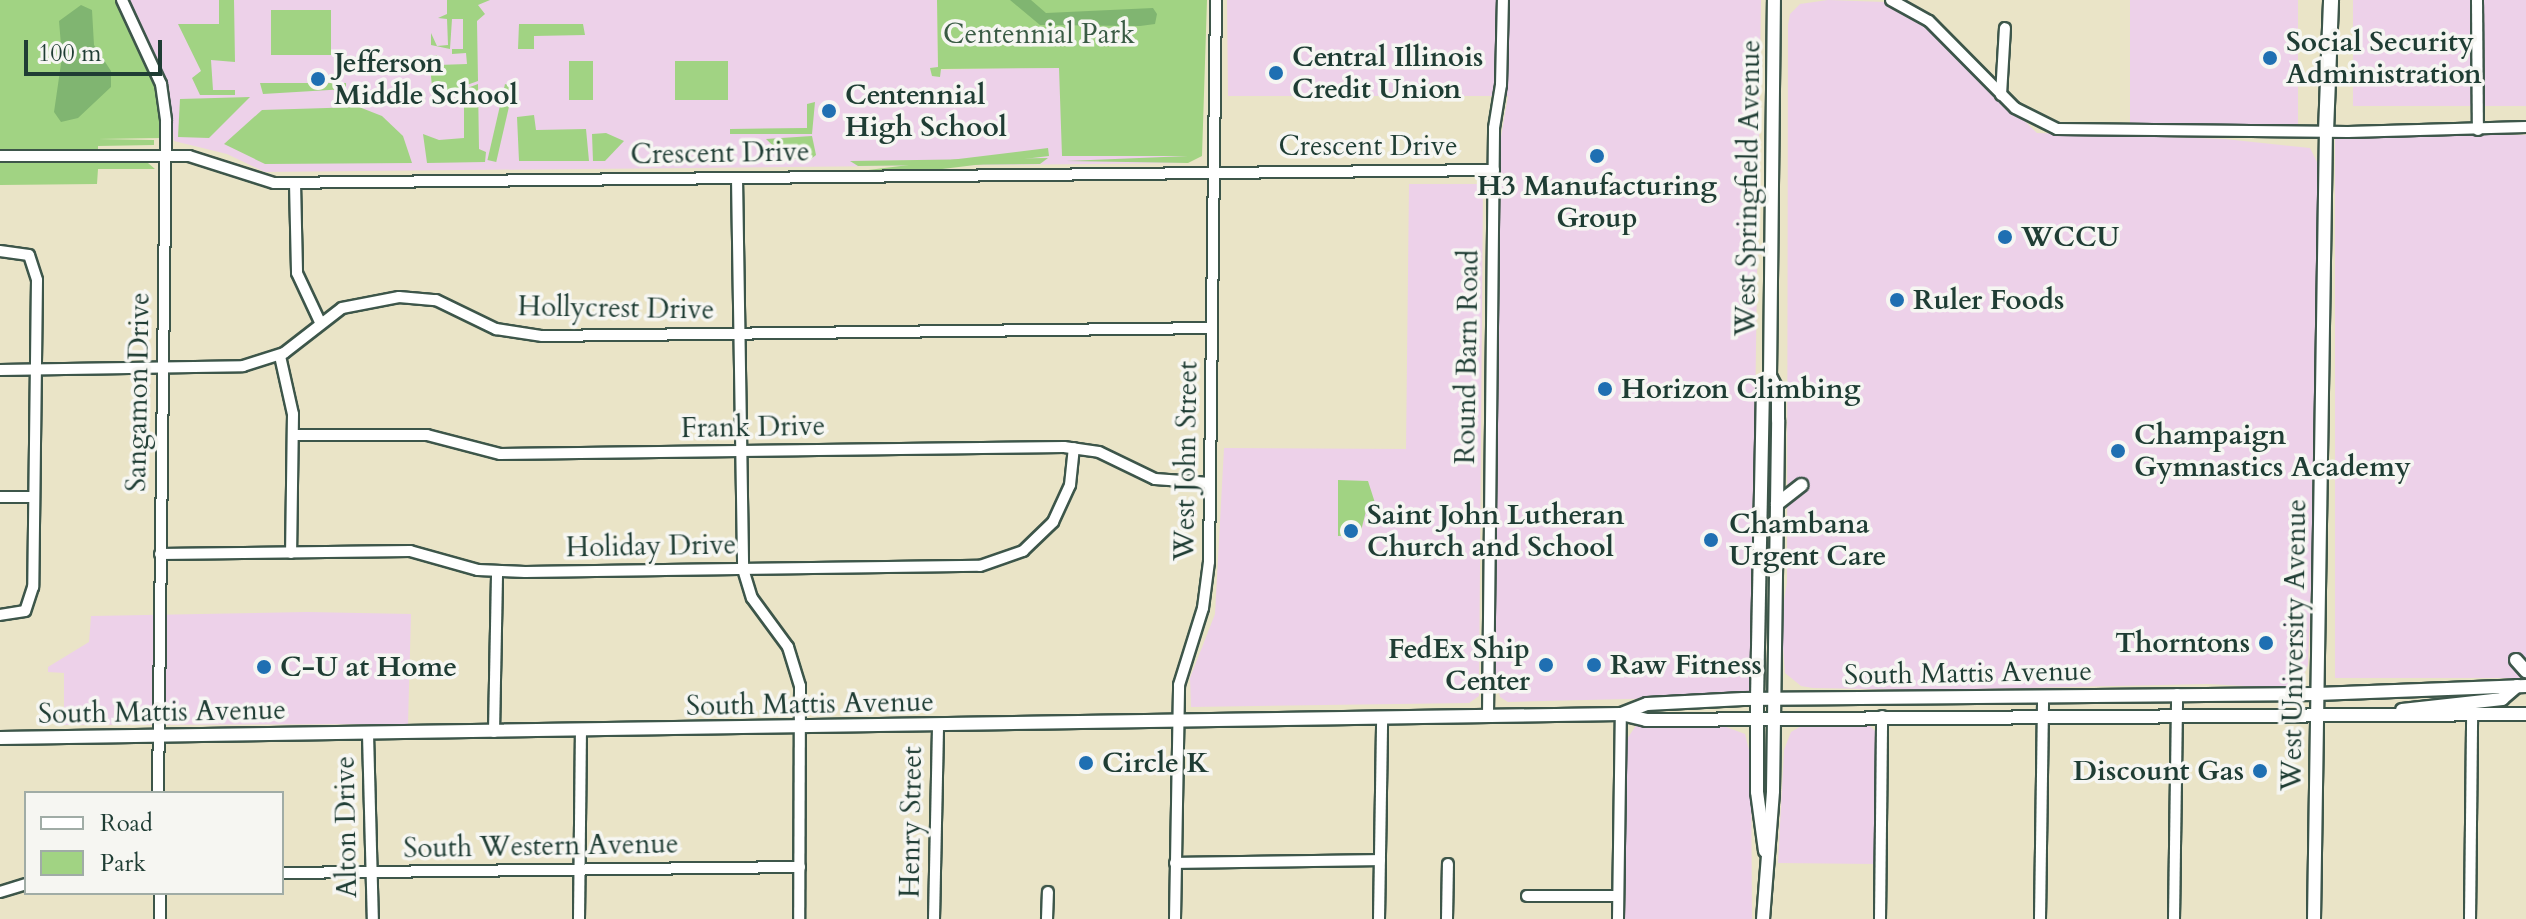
<!DOCTYPE html>
<style>
body{margin:0}
#map{position:relative;width:2526px;height:919px;overflow:hidden;background:#eae4c7;font-family:Cardo,serif}
div>[style]{position:absolute}
[style*='--x']{left:calc(var(--x)*1px);top:calc(var(--y)*1px);width:calc(var(--w)*1px);rotate:calc(var(--a)*1deg)}
.built>*{inset:0;background:#edd1e9;transform-origin:0 0}
.green>*{inset:0;background:#a1d383;transform-origin:0 0}
.forest>*{inset:0;background:#80b571}
.roads{filter:drop-shadow(2px 0 #3d564a) drop-shadow(-2px 0 #3d564a) drop-shadow(0 2px #3d564a) drop-shadow(0 -2px #3d564a)}
.minor>*{height:10px;margin:-5px;padding:0 5px;transform-origin:5px;border-radius:5px;background:#fff}
.major>*{height:12px;margin:-6px;padding:0 6px;transform-origin:6px;border-radius:6px;background:#fff}
.highway>*{height:14px;margin:-7px;padding:0 7px;transform-origin:7px;border-radius:7px;background:#fff}
.dots>*{width:22px;height:22px;translate:-50% -50%;box-sizing:border-box;border:4px solid #f6f6f2;border-radius:50%}
span{translate:-50% -50%;white-space:nowrap;text-align:center;line-height:1.15;-webkit-text-stroke:7px #f6f6f2;paint-order:stroke}
.park-label{font-size:28px;color:#395b44}
.poi-label{font-size:28px;color:#1f3d34;font-weight:700}
.left{translate:0 -50%;text-align:left}
.right{translate:-100% -50%;text-align:right}
.street-label{font-size:28px;color:#1f3d34}
.legend{position:absolute;left:24px;top:791px;width:260px;height:104px;box-sizing:border-box;background:#f6f6f2;border:2px solid #a0aca6;margin:0;padding:10px 14px;list-style:none;font-size:24px;color:#1f3d34}
.legend li{display:flex;align-items:center;gap:16px;height:40px}
.legend b{width:40px;border:2px solid #a0aca6}
.scale{position:absolute;left:24px;top:40px;width:138px;height:36px;box-sizing:border-box;border:4px solid #1f3d34;border-top:0;padding-left:10px;font-size:24px;line-height:28px;white-space:nowrap;color:#1f3d34;-webkit-text-stroke:6px #f6f6f2;paint-order:stroke}
</style>
<div id="map">
<div class="built">
<div style="clip-path:polygon(129px 0,937px 0,938px 70px,1188px 62px,1188px 163px,265px 172px,227px 154px,174px 141px,169px 87px)"></div>
<div style="clip-path:polygon(1227px 0,1761px 0,1751px 696px,1508px 702px,1500px 697px,1495px 674px,1501px 137px,1508px 96px,1228px 96px)"></div>
<div style="clip-path:polygon(1828px 0,1884px 2px,1914px 15px,2037px 133px,2225px 139px,2310px 148px,2320px 168px,2315px 492px,2308px 665px,2301px 681px,2281px 688px,2208px 684px,1925px 690px,1813px 688px,1801px 686px,1785px 673px,1781px 620px,1787px 582px,1788px 25px,1790px 14px,1800px 4px)"></div>
<div style="left:2130px;top:0;width:168px;height:126px"></div>
<div style="left:2353px;top:0;width:173px;height:106px"></div>
<div style="left:2526px;top:135px;width:543px;height:191px;rotate:90deg"></div>
<div style="clip-path:polygon(1409px 184px,1483px 184px,1479px 696px,1469px 703px,1191px 707px,1190px 678px,1215px 614px,1224px 448px,1406px 449px)"></div>
<div style="clip-path:polygon(307px 612px,411px 614px,408px 724px,64px 725px,64px 673px,48px 672px,48px 667px,89px 642px,91px 616px)"></div>
<div style="clip-path:polygon(1637px 724px,1718px 724px,1745px 734px,1751px 758px,1752px 919px,1625px 919px,1627px 739px)"></div>
<div style="clip-path:polygon(1805px 724px,1867px 723px,1876px 732px,1875px 864px,1778px 863px,1784px 750px,1791px 732px)"></div>
</div>
<div class="green">
<div style="clip-path:polygon(0 0,116px 0,158px 88px,161px 138px,98px 139px,154px 140px,154px 145px,98px 146px,98px 163px,148px 163px,155px 169px,98px 169px,97px 184px,0 185px)"></div>
<div style="clip-path:polygon(219px 0,234px 0,235px 62px,211px 60px,213px 90px,235px 90px,235px 95px,200px 95px,192px 78px,201px 71px,178px 24px,219px 24px)"></div>
<div style="clip-path:polygon(447px 0,490px 0,478px 5px,485px 14px,477px 21px,478px 81px,450px 91px,432px 86px,429px 58px,437px 55px,438px 65px,467px 64px,466px 53px,452px 54px,452px 49px,463px 49px,463px 19px,452px 19px,450px 49px,431px 45px,431px 33px,437px 46px,448px 45px,447px 19px,438px 18px,447px 14px)"></div>
<div style="clip-path:polygon(937px 0,1207px 0,1202px 156px,1188px 163px,1066px 161px,1188px 156px,1062px 156px,1059px 68px,941px 69px,940px 77px,932px 76px,930px 68px,938px 67px)"></div>
<div style="left:271px;top:10px;width:60px;height:45px"></div>
<div style="clip-path:polygon(519px 24px,583px 24px,585px 35px,534px 36px,534px 49px,518px 49px)"></div>
<div style="left:569px;top:61px;width:24px;height:39px"></div>
<div style="left:728px;top:61px;width:39px;height:53px;rotate:90deg"></div>
<div style="clip-path:polygon(260px 83px,346px 83px,346px 89px,263px 94px)"></div>
<div style="clip-path:polygon(478px 84px,479px 149px,486px 152px,485px 162px,427px 163px,423px 134px,439px 140px,464px 138px,464px 93px,451px 94px)"></div>
<div style="left:505px;top:84px;width:9px;height:78px;rotate:13deg"></div>
<div style="clip-path:polygon(250px 97px,209px 138px,178px 137px,180px 99px)"></div>
<div style="clip-path:polygon(815px 102px,812px 134px,730px 134px,730px 129px,807px 128px,807px 104px)"></div>
<div style="clip-path:polygon(359px 107px,382px 116px,403px 136px,412px 163px,265px 164px,224px 144px,262px 110px)"></div>
<div style="clip-path:polygon(534px 115px,536px 130px,586px 129px,589px 161px,519px 161px,517px 117px)"></div>
<div style="clip-path:polygon(606px 133px,624px 141px,605px 161px,593px 161px,592px 134px)"></div>
<div style="clip-path:polygon(812px 136px,816px 155px,811px 159px,787px 159px,766px 139px)"></div>
<div style="left:1048px;top:148px;width:8px;height:200px;rotate:83deg"></div>
<div style="clip-path:polygon(1048px 158px,1040px 164px,858px 166px,850px 161px)"></div>
<div style="clip-path:polygon(1338px 480px,1368px 481px,1376px 506px,1366px 511px,1360px 535px,1338px 536px)"></div>
</div>
<div class="forest">
<div style="clip-path:polygon(1010px 0,1031px 0,1046px 13px,1153px 8px,1157px 14px,1155px 24px,1140px 26px,1040px 25px)"></div>
<div style="clip-path:polygon(81px 5px,92px 10px,94px 45px,111px 71px,111px 87px,78px 118px,61px 122px,54px 112px,62px 57px,59px 21px)"></div>
</div>
<div class="roads">
<div class="minor">
<div style="--x:122;--y:0;--w:93;--a:65.1"></div>
<div style="--x:161;--y:84;--w:37;--a:82"></div>
<div style="--x:166;--y:121;--w:672;--a:90.68"></div>
<div style="--x:1891;--y:0;--w:43;--a:28.9"></div>
<div style="--x:1929;--y:21;--w:122;--a:45.3"></div>
<div style="--x:2015;--y:108;--w:47;--a:26.6"></div>
<div style="--x:2057;--y:129;--w:291;--a:0.6"></div>
<div style="--x:2348;--y:132;--w:178;--a:-1.6"></div>
<div style="--x:2477;--y:0;--w:130;--a:89.6"></div>
<div style="--x:2001;--y:95;--w:67;--a:-86.6"></div>
<div style="--x:0;--y:156;--w:189;--a:0"></div>
<div style="--x:189;--y:156;--w:89;--a:17.6"></div>
<div style="--x:274;--y:183;--w:1220;--a:-0.61"></div>
<div style="--x:737;--y:178;--w:391;--a:89.1"></div>
<div style="--x:743;--y:569;--w:30;--a:73"></div>
<div style="--x:752;--y:598;--w:61;--a:53.7"></div>
<div style="--x:788;--y:647;--w:41;--a:72.9"></div>
<div style="--x:800;--y:686;--w:233;--a:90.2"></div>
<div style="--x:295;--y:183;--w:90;--a:88.7"></div>
<div style="--x:297;--y:273;--w:54;--a:64.9"></div>
<div style="--x:0;--y:251;--w:29;--a:8"></div>
<div style="--x:29;--y:255;--w:26;--a:72"></div>
<div style="--x:37;--y:280;--w:307;--a:90.7"></div>
<div style="--x:33;--y:587;--w:25;--a:108"></div>
<div style="--x:25;--y:611;--w:25;--a:171"></div>
<div style="--x:280;--y:356;--w:59;--a:77.4"></div>
<div style="--x:293;--y:414;--w:139;--a:90.8"></div>
<div style="--x:0;--y:370;--w:243;--a:-0.9"></div>
<div style="--x:243;--y:366;--w:43;--a:-17.6"></div>
<div style="--x:284;--y:353;--w:73;--a:-37.8"></div>
<div style="--x:342;--y:308;--w:58;--a:-10.9"></div>
<div style="--x:399;--y:297;--w:37;--a:5"></div>
<div style="--x:436;--y:300;--w:67;--a:25.8"></div>
<div style="--x:496;--y:329;--w:47;--a:8.7"></div>
<div style="--x:542;--y:336;--w:670;--a:-0.68"></div>
<div style="--x:293;--y:435;--w:134;--a:0"></div>
<div style="--x:427;--y:435;--w:75;--a:14.6"></div>
<div style="--x:500;--y:454;--w:564;--a:-0.71"></div>
<div style="--x:1064;--y:447;--w:35;--a:8"></div>
<div style="--x:1099;--y:452;--w:62;--a:25.7"></div>
<div style="--x:1155;--y:479;--w:55;--a:4.2"></div>
<div style="--x:0;--y:497;--w:33;--a:0"></div>
<div style="--x:160;--y:554;--w:250;--a:-0.7"></div>
<div style="--x:410;--y:551;--w:71;--a:15.6"></div>
<div style="--x:478;--y:570;--w:47;--a:2.4"></div>
<div style="--x:525;--y:572;--w:455;--a:-0.8"></div>
<div style="--x:980;--y:566;--w:46;--a:-19.2"></div>
<div style="--x:1023;--y:551;--w:42;--a:-44"></div>
<div style="--x:1053;--y:522;--w:41;--a:-65.3"></div>
<div style="--x:1070;--y:485;--w:37;--a:-84"></div>
<div style="--x:1488;--y:715;--w:587;--a:-89.41"></div>
<div style="--x:1494;--y:128;--w:44;--a:-80.8"></div>
<div style="--x:1501;--y:85;--w:85;--a:-88.7"></div>
<div style="--x:494;--y:732;--w:160;--a:-88.9"></div>
<div style="--x:368;--y:734;--w:185;--a:88.5"></div>
<div style="--x:1175;--y:863;--w:205;--a:-0.8"></div>
<div style="--x:282;--y:873;--w:518;--a:-0.66"></div>
<div style="--x:0;--y:892;--w:27;--a:-17"></div>
<div style="--x:160;--y:893;--w:26;--a:90"></div>
<div style="--x:1527;--y:896;--w:91;--a:0"></div>
<div style="--x:579;--y:919;--w:188;--a:-89.4"></div>
<div style="--x:934;--y:919;--w:192;--a:-88.8"></div>
<div style="--x:1047;--y:919;--w:27;--a:-88"></div>
<div style="--x:1175;--y:919;--w:234;--a:-89"></div>
<div style="--x:1179;--y:685;--w:81;--a:-72.7"></div>
<div style="--x:1203;--y:608;--w:46;--a:-82.6"></div>
<div style="--x:1209;--y:562;--w:562;--a:-89.29"></div>
<div style="--x:1379;--y:919;--w:201;--a:-89.1"></div>
<div style="--x:1447;--y:919;--w:55;--a:-89"></div>
<div style="--x:1618;--y:919;--w:205;--a:-89.2"></div>
<div style="--x:1880;--y:919;--w:203;--a:-89.4"></div>
<div style="--x:2040;--y:919;--w:222;--a:-89.2"></div>
<div style="--x:2174;--y:919;--w:225;--a:-89.2"></div>
<div style="--x:2470;--y:919;--w:205;--a:-89.4"></div>
</div>
<div class="major">
<div style="--x:1777;--y:504;--w:31;--a:-38"></div>
<div style="--x:2516;--y:660;--w:15;--a:48"></div>
<div style="--x:2402;--y:710;--w:101;--a:-6.3"></div>
<div style="--x:2502;--y:699;--w:20;--a:-41"></div>
<div style="--x:1621;--y:714;--w:28;--a:-21"></div>
<div style="--x:1647;--y:704;--w:96;--a:-3"></div>
<div style="--x:1743;--y:699;--w:574;--a:-0.5"></div>
<div style="--x:2317;--y:694;--w:209;--a:-2.2"></div>
<div style="--x:0;--y:738;--w:1621;--a:-0.85"></div>
<div style="--x:1621;--y:714;--w:26;--a:13"></div>
<div style="--x:1646;--y:720;--w:880;--a:-0.39"></div>
<div style="--x:1765;--y:851;--w:60;--a:-97.7"></div>
<div style="--x:1757;--y:792;--w:93;--a:-90"></div>
<div style="--x:1757;--y:699;--w:308;--a:-88.9"></div>
<div style="--x:1763;--y:391;--w:17;--a:-65"></div>
<div style="--x:1770;--y:376;--w:376;--a:-89.4"></div>
<div style="--x:1763;--y:919;--w:128;--a:-85.5"></div>
<div style="--x:1773;--y:791;--w:371;--a:-89.2"></div>
<div style="--x:1778;--y:420;--w:29;--a:-90"></div>
<div style="--x:1778;--y:391;--w:17;--a:-118"></div>
<div style="--x:2314;--y:919;--w:787;--a:-89.13"></div>
</div>
<div class="highway">
<div style="--x:2326;--y:132;--w:132;--a:-87.8"></div>
</div>
</div>
<div class="dots">
<div style="left:2270px;top:58px;background:#1f6fb2"></div>
<div style="left:1276px;top:73px;background:#1f6fb2"></div>
<div style="left:318px;top:79px;background:#1f6fb2"></div>
<div style="left:829px;top:111px;background:#1f6fb2"></div>
<div style="left:1597px;top:156px;background:#1f6fb2"></div>
<div style="left:2005px;top:237px;background:#1f6fb2"></div>
<div style="left:1897px;top:300px;background:#1f6fb2"></div>
<div style="left:1605px;top:389px;background:#1f6fb2"></div>
<div style="left:2118px;top:451px;background:#1f6fb2"></div>
<div style="left:1351px;top:531px;background:#1f6fb2"></div>
<div style="left:1711px;top:540px;background:#1f6fb2"></div>
<div style="left:2266px;top:643px;background:#1f6fb2"></div>
<div style="left:1546px;top:665px;background:#1f6fb2"></div>
<div style="left:1594px;top:665px;background:#1f6fb2"></div>
<div style="left:264px;top:667px;background:#1f6fb2"></div>
<div style="left:1086px;top:763px;background:#1f6fb2"></div>
<div style="left:2260px;top:771px;background:#1f6fb2"></div>
</div>
<div class="park-label">
<span style="left:1039px;top:34px">Centennial Park</span>
</div>
<div class="poi-label">
<span class="left" style="left:2286px;top:58px">Social Security<br>Administration</span>
<span class="left" style="left:1292px;top:73px">Central Illinois<br>Credit Union</span>
<span class="left" style="left:334px;top:79px">Jefferson<br>Middle School</span>
<span class="left" style="left:845px;top:111px">Centennial<br>High School</span>
<span style="left:1597px;top:202px">H3 Manufacturing<br>Group</span>
<span class="left" style="left:2021px;top:237px">WCCU</span>
<span class="left" style="left:1913px;top:300px">Ruler Foods</span>
<span class="left" style="left:1621px;top:389px">Horizon Climbing</span>
<span class="left" style="left:2134px;top:451px">Champaign<br>Gymnastics Academy</span>
<span class="left" style="left:1367px;top:531px">Saint John Lutheran<br>Church and School</span>
<span class="left" style="left:1729px;top:540px">Chambana<br>Urgent Care</span>
<span class="right" style="left:2250px;top:643px">Thorntons</span>
<span class="right" style="left:1530px;top:665px">FedEx Ship<br>Center</span>
<span class="left" style="left:1610px;top:665px">Raw Fitness</span>
<span class="left" style="left:280px;top:667px">C-U at Home</span>
<span class="left" style="left:1102px;top:763px">Circle K</span>
<span class="right" style="left:2244px;top:771px">Discount Gas</span>
</div>
<div class="street-label">
<span style="left:1368px;top:146px">Crescent Drive</span>
<span style="left:720px;top:153px;rotate:-1deg">Crescent Drive</span>
<span style="left:1748px;top:188px;rotate:-89deg">West Springfield Avenue</span>
<span style="left:616px;top:308px;rotate:1deg">Hollycrest Drive</span>
<span style="left:1467px;top:357px;rotate:-89deg">Round Barn Road</span>
<span style="left:138px;top:392px;rotate:-89deg">Sangamon Drive</span>
<span style="left:753px;top:427px;rotate:-1deg">Frank Drive</span>
<span style="left:1186px;top:461px;rotate:-89deg">West John Street</span>
<span style="left:651px;top:546px;rotate:-1deg">Holiday Drive</span>
<span style="left:2294px;top:645px;rotate:-89deg">West University Avenue</span>
<span style="left:1968px;top:673px;rotate:-1deg">South Mattis Avenue</span>
<span style="left:810px;top:704px;rotate:-1deg">South Mattis Avenue</span>
<span style="left:162px;top:712px;rotate:-1deg">South Mattis Avenue</span>
<span style="left:911px;top:822px;rotate:-89deg">Henry Street</span>
<span style="left:346px;top:827px;rotate:-91deg">Alton Drive</span>
<span style="left:541px;top:846px;rotate:-1deg">South Western Avenue</span>
</div>
<ul class="legend">
<li><b style="height:10px;background:#fff"></b>Road</li>
<li><b style="height:22px;background:#a1d383"></b>Park</li>
</ul>
<div class="scale">100 m</div>
</div>
